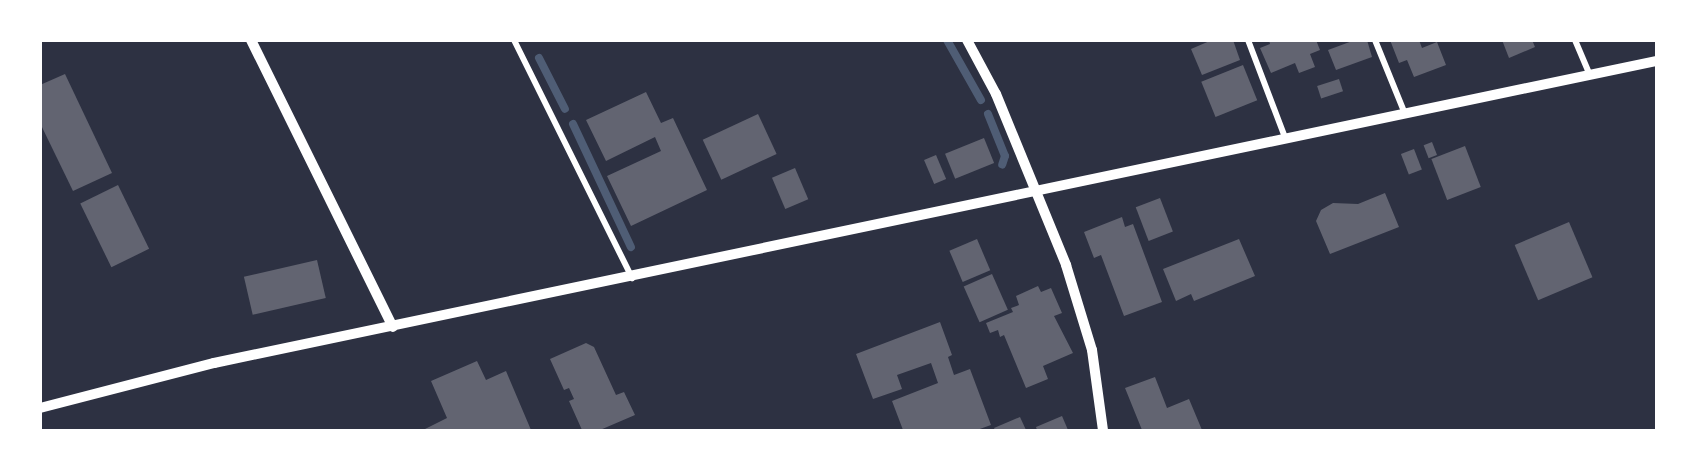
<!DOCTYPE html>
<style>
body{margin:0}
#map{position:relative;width:1697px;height:471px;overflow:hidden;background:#2d3142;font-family:"Open Sans",sans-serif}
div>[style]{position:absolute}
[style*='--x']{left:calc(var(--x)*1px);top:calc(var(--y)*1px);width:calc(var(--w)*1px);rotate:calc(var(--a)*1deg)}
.stream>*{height:8px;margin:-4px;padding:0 4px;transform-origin:4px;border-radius:4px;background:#4f5d75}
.building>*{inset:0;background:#626471;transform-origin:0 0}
.minor>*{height:6px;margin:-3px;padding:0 3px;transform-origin:3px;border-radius:3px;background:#fff}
.tertiary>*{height:10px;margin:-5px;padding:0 5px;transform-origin:5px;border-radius:5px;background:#fff}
span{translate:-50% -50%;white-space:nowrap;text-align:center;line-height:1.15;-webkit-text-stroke:5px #fff;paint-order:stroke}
.frame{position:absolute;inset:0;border:42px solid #fff;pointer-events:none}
</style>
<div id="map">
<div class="stream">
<div style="--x:947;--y:40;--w:69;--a:60.5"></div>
<div style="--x:539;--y:58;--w:57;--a:63"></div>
<div style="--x:988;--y:114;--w:45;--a:68"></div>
<div style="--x:1005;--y:156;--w:9;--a:108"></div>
<div style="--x:573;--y:124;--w:136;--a:64.8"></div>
</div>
<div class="building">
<div style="clip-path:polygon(1212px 40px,1233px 40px,1240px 60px,1202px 75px,1191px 49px)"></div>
<div style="clip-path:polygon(1269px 40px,1316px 40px,1320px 50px,1310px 54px,1315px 67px,1299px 73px,1295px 63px,1271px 73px,1260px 48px,1270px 44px)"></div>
<div style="clip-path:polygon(1355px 40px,1367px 40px,1372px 57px,1336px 70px,1328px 50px)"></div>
<div style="clip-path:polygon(1390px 40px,1419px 40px,1422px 48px,1437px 42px,1446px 65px,1414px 77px,1407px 60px,1399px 63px)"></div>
<div style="clip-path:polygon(1502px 40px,1532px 40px,1535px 47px,1509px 58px)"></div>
<div style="left:1243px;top:65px;width:38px;height:45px;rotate:68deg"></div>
<div style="clip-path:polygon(65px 74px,112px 173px,73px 191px,40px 123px,40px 85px)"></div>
<div style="left:1339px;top:79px;width:13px;height:23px;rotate:72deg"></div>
<div style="clip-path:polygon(646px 92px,661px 123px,673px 118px,707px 190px,631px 226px,607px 176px,661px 151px,655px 137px,606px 161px,586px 120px)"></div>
<div style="left:758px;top:114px;width:44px;height:61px;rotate:65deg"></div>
<div style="left:984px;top:138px;width:27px;height:42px;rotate:68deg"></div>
<div style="left:1432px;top:142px;width:14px;height:9px;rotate:69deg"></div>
<div style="left:1465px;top:146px;width:44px;height:36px;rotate:69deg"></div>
<div style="left:1414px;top:149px;width:22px;height:14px;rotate:69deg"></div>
<div style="left:936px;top:155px;width:26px;height:13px;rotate:67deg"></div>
<div style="left:795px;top:168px;width:34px;height:25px;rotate:67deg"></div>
<div style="left:118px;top:185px;width:71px;height:42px;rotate:64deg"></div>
<div style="clip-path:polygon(1385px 193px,1399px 227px,1330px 254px,1316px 221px,1321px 210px,1333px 203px,1358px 204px)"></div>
<div style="left:1160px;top:198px;width:36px;height:26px;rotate:69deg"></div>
<div style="clip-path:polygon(1122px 217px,1125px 227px,1133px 224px,1162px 302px,1124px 316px,1101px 255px,1094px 258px,1084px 232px)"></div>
<div style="left:1569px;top:222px;width:60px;height:59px;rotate:67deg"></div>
<div style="left:977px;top:239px;width:34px;height:30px;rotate:67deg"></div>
<div style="clip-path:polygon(1239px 239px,1255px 276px,1194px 301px,1191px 294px,1176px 301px,1163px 269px)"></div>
<div style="left:317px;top:260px;width:39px;height:75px;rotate:77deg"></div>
<div style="left:992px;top:274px;width:39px;height:31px;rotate:66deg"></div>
<div style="clip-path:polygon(1038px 286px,1041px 292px,1051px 288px,1062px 313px,1054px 316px,1073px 353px,1043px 366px,1048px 379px,1026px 388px,1004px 335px,1000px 337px,998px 330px,990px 333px,986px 323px,1013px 312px,1011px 308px,1019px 305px,1016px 296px)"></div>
<div style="clip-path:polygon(940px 322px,952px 355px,948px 357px,954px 375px,970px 369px,991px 425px,977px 430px,903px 430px,892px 401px,938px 383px,931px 363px,897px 375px,902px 389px,873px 399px,856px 354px)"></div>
<div style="clip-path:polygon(586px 343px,594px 347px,616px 395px,624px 392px,635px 415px,600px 430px,582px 430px,569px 401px,574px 399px,569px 388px,564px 390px,550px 359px)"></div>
<div style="clip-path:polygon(477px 361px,486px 380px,506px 371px,531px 430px,423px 430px,447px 418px,431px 381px)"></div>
<div style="clip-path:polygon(1155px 377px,1167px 408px,1189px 399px,1202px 430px,1142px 430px,1125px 388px)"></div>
<div style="clip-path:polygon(1062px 416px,1068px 430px,1037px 430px,1036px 427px)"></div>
<div style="clip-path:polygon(1020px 417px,1026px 430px,995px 430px,994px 428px)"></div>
</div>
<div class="minor">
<div style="--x:514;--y:40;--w:266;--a:63.6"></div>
<div style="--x:1248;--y:40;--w:107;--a:69.2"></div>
<div style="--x:1375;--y:40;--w:80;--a:67.9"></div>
<div style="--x:1575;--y:40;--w:38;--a:67"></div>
</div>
<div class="tertiary">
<div style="--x:251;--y:40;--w:320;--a:63.7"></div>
<div style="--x:967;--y:40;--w:61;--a:61.8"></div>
<div style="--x:996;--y:94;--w:185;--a:67.7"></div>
<div style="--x:1066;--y:265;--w:89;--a:73"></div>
<div style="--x:1092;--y:350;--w:81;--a:82.2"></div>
<div style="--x:40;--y:408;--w:180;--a:-14.5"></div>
<div style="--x:214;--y:363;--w:1473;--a:-11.83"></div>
</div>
<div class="frame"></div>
</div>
